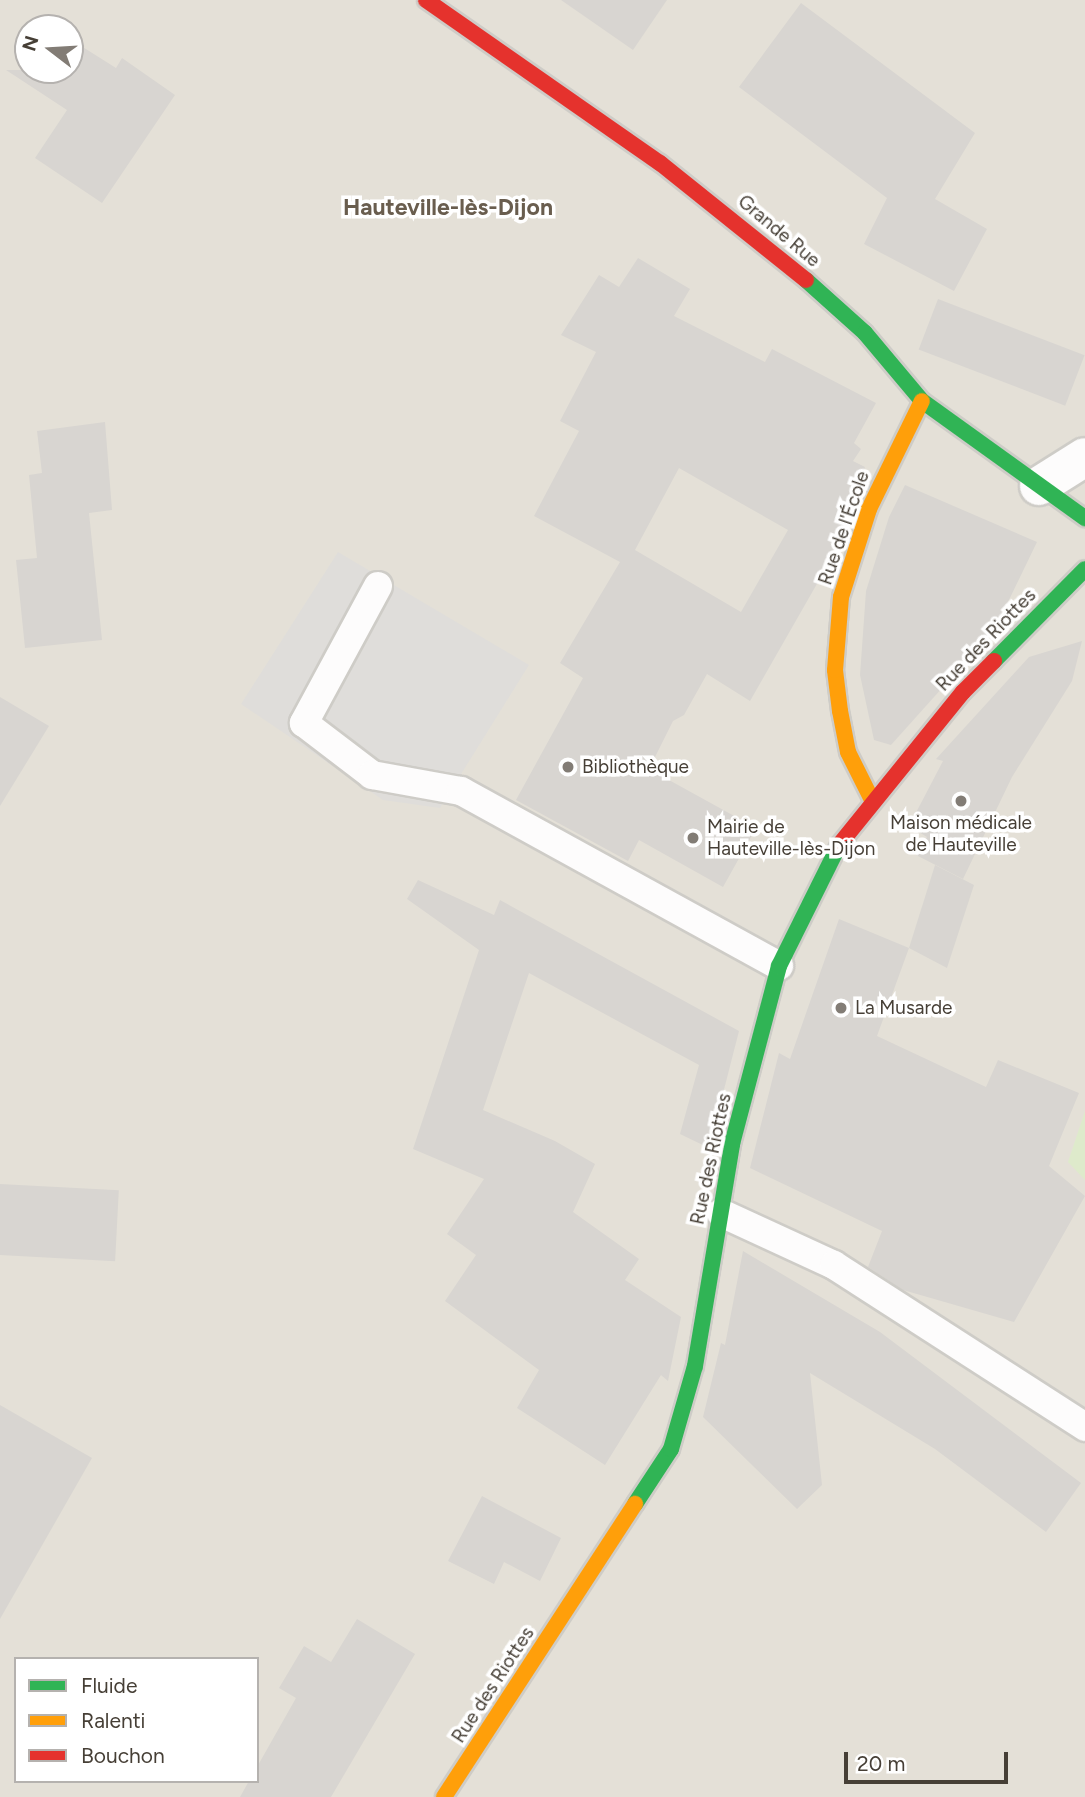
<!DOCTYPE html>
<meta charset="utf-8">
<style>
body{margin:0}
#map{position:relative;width:1085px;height:1797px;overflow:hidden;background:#f0eeea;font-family:Figtree,sans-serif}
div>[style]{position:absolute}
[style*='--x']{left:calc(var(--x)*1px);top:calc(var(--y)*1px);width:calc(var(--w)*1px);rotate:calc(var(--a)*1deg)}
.residential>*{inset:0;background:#e4e0d7}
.green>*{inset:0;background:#deeacb}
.parking>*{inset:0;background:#dfddda}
.building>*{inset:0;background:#d8d5d1;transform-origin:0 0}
.roads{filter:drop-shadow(2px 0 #ceccc7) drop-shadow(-2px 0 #ceccc7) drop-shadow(0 2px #ceccc7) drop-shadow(0 -2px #ceccc7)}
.lane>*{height:28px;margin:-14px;padding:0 14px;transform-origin:14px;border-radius:14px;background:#fdfcfc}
.street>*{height:38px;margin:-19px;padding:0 19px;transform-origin:19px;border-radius:19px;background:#fdfcfc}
.fast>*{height:16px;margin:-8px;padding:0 8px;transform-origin:8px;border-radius:8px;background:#30b455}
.slow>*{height:16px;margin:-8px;padding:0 8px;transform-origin:8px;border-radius:8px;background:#ff9f0a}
.jam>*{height:16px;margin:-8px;padding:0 8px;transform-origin:8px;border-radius:8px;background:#e5322d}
.dots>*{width:19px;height:19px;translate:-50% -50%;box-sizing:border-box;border:4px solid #fff;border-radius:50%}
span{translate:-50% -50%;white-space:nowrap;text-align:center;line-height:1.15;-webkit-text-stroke:7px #fff;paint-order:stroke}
.street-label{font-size:19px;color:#463f36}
.poi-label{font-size:19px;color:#463f36}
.left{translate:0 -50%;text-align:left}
.quarter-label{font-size:23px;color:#695d4e;font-weight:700}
.legend{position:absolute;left:14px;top:1657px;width:245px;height:126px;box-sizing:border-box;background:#fff;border:2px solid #b5b2af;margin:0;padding:9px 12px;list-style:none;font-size:21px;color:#463f36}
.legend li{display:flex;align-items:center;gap:14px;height:35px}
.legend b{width:35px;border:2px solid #b5b2af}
.north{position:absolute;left:14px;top:14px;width:70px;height:70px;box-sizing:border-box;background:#fff;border:2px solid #b5b2af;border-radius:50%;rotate:287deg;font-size:19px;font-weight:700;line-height:28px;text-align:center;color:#463f36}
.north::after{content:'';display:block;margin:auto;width:24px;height:32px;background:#827c75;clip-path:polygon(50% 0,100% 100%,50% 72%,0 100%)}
.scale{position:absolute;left:844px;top:1752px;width:164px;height:32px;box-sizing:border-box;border:4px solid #463f36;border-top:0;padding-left:9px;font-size:21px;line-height:24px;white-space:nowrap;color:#463f36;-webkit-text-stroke:5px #fff;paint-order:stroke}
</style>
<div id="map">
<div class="residential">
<div style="clip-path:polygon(evenodd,0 0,1085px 0,1085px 1797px,0 1797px,0 0,28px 28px,70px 28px,70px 70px,28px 70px,28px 28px,0 0,16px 1659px,257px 1659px,257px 1781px,16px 1781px,16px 1659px)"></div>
</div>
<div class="green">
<div style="clip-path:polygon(1085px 1111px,1085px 1180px,1068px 1162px)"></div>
</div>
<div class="parking">
<div style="clip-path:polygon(338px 552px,529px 665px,440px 808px,383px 800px,241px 704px)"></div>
</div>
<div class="building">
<div style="clip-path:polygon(561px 0,667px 0,633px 50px)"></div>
<div style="clip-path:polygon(801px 3px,975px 133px,935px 199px,987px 229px,954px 291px,864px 244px,887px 198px,739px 87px)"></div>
<div style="clip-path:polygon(70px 39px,116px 68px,122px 58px,175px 95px,102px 203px,35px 158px,67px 110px,6px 70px,70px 70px)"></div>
<div style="clip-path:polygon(evenodd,638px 258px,690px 289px,674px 316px,765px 362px,772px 349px,876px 403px,854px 443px,861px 449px,853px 461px,865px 467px,830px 561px,750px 701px,707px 674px,684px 715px,673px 721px,649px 769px,756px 828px,723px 887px,639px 840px,628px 861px,516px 800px,583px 678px,560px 663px,620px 562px,534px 516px,579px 431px,560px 421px,596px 352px,561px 335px,599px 275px,619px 287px,638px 258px,679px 468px,788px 530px,741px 612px,635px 550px,679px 468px)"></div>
<div style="left:938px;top:299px;width:157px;height:54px;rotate:21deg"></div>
<div style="clip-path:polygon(105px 422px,112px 510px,89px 513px,102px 640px,25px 648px,16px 560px,37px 558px,29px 475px,42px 473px,37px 431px)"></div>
<div style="clip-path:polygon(905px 485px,1037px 542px,995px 629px,891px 745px,874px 740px,860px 675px,866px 591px,889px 517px)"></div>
<div style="clip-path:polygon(1082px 641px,1072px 681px,1012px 777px,963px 879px,916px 855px,927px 837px,909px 826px,943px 761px,936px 759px,1029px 657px)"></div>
<div style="clip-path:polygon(0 697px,49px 726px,0 806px)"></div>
<div style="clip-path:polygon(935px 865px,974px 885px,947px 968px,909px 948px)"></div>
<div style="clip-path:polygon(418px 880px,494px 915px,500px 900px,739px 1031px,709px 1148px,680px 1134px,699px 1065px,529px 973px,483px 1110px,555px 1141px,595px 1164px,573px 1212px,639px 1259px,625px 1280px,681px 1317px,668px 1381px,661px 1375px,605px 1465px,517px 1408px,539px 1370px,445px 1301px,476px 1255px,447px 1234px,484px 1179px,413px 1149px,479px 950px,407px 899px)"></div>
<div style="clip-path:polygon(839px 919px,909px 948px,877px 1036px,986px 1087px,998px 1060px,1079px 1093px,1049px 1166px,1085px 1196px,1014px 1322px,903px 1290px,868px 1267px,882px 1231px,750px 1168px,779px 1053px,790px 1059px)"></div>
<div style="left:0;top:1184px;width:119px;height:71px;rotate:3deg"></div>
<div style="clip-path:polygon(743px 1251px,880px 1332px,1081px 1483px,1046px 1532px,935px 1449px,810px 1373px,822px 1485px,797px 1509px,703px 1417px,721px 1343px,725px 1345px)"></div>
<div style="clip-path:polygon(0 1405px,92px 1458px,0 1619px)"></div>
<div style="clip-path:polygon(482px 1496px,561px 1538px,540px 1581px,504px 1562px,494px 1584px,448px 1561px)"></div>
<div style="clip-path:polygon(357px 1619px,415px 1654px,331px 1797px,240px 1797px,249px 1781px,257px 1781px,257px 1767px,296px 1698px,279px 1688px,304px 1646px,331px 1662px)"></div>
</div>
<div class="roads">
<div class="lane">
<div style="--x:378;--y:586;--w:156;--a:118.4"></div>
<div style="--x:304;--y:723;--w:86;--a:37.4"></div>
<div style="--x:372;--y:775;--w:90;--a:10.2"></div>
<div style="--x:461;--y:791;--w:363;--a:28.8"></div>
<div style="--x:721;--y:1213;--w:124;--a:24.7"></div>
<div style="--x:834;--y:1265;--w:299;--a:32.8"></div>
</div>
<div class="street">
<div style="--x:1039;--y:486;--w:54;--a:-32.2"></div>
</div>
<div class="fast">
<div style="--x:806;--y:280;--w:79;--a:41.9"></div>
<div style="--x:865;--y:333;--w:89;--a:50"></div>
<div style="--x:922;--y:401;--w:201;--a:35.7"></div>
<div style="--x:994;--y:661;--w:129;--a:-45.3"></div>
<div style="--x:635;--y:1504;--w:66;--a:-56.8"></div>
<div style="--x:671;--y:1449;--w:86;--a:-73.9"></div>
<div style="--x:695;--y:1366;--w:225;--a:-80.5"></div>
<div style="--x:732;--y:1144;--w:184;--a:-75.2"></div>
<div style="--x:779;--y:966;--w:135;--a:-63.6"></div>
</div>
<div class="slow">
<div style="--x:871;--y:798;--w:51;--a:-116.6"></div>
<div style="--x:848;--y:752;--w:42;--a:-101"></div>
<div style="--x:840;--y:711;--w:41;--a:-97"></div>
<div style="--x:835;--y:670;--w:73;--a:-85.3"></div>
<div style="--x:841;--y:597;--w:92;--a:-72.3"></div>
<div style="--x:869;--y:509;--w:120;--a:-63.9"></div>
<div style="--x:444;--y:1797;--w:350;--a:-56.9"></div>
</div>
<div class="jam">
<div style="--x:426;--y:0;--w:285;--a:34.9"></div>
<div style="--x:660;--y:163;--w:187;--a:38.7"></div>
<div style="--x:839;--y:845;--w:197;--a:-51"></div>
<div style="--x:963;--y:692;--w:44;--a:-45"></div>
</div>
</div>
<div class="dots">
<div style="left:568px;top:767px;background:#827c75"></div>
<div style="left:961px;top:801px;background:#827c75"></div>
<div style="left:693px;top:838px;background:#827c75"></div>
<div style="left:841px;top:1008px;background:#827c75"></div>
</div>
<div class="street-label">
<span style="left:779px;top:231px;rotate:40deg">Grande Rue</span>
<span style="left:844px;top:528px;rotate:-71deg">Rue de l'École</span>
<span style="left:986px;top:640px;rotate:-46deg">Rue des Riottes</span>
<span style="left:711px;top:1159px;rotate:-78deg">Rue des Riottes</span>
<span style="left:493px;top:1685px;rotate:-57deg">Rue des Riottes</span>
</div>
<div class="poi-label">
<span class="left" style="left:582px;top:767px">Bibliothèque</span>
<span style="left:961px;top:834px">Maison médicale<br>de Hauteville</span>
<span class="left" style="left:707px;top:838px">Mairie de<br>Hauteville-lès-Dijon</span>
<span class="left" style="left:855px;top:1008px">La Musarde</span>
</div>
<div class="quarter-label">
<span style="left:448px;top:207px">Hauteville-lès-Dijon</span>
</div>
<ul class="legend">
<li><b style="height:9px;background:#30b455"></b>Fluide</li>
<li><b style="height:9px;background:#ff9f0a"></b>Ralenti</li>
<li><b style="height:9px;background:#e5322d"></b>Bouchon</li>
</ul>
<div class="north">N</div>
<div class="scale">20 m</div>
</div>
